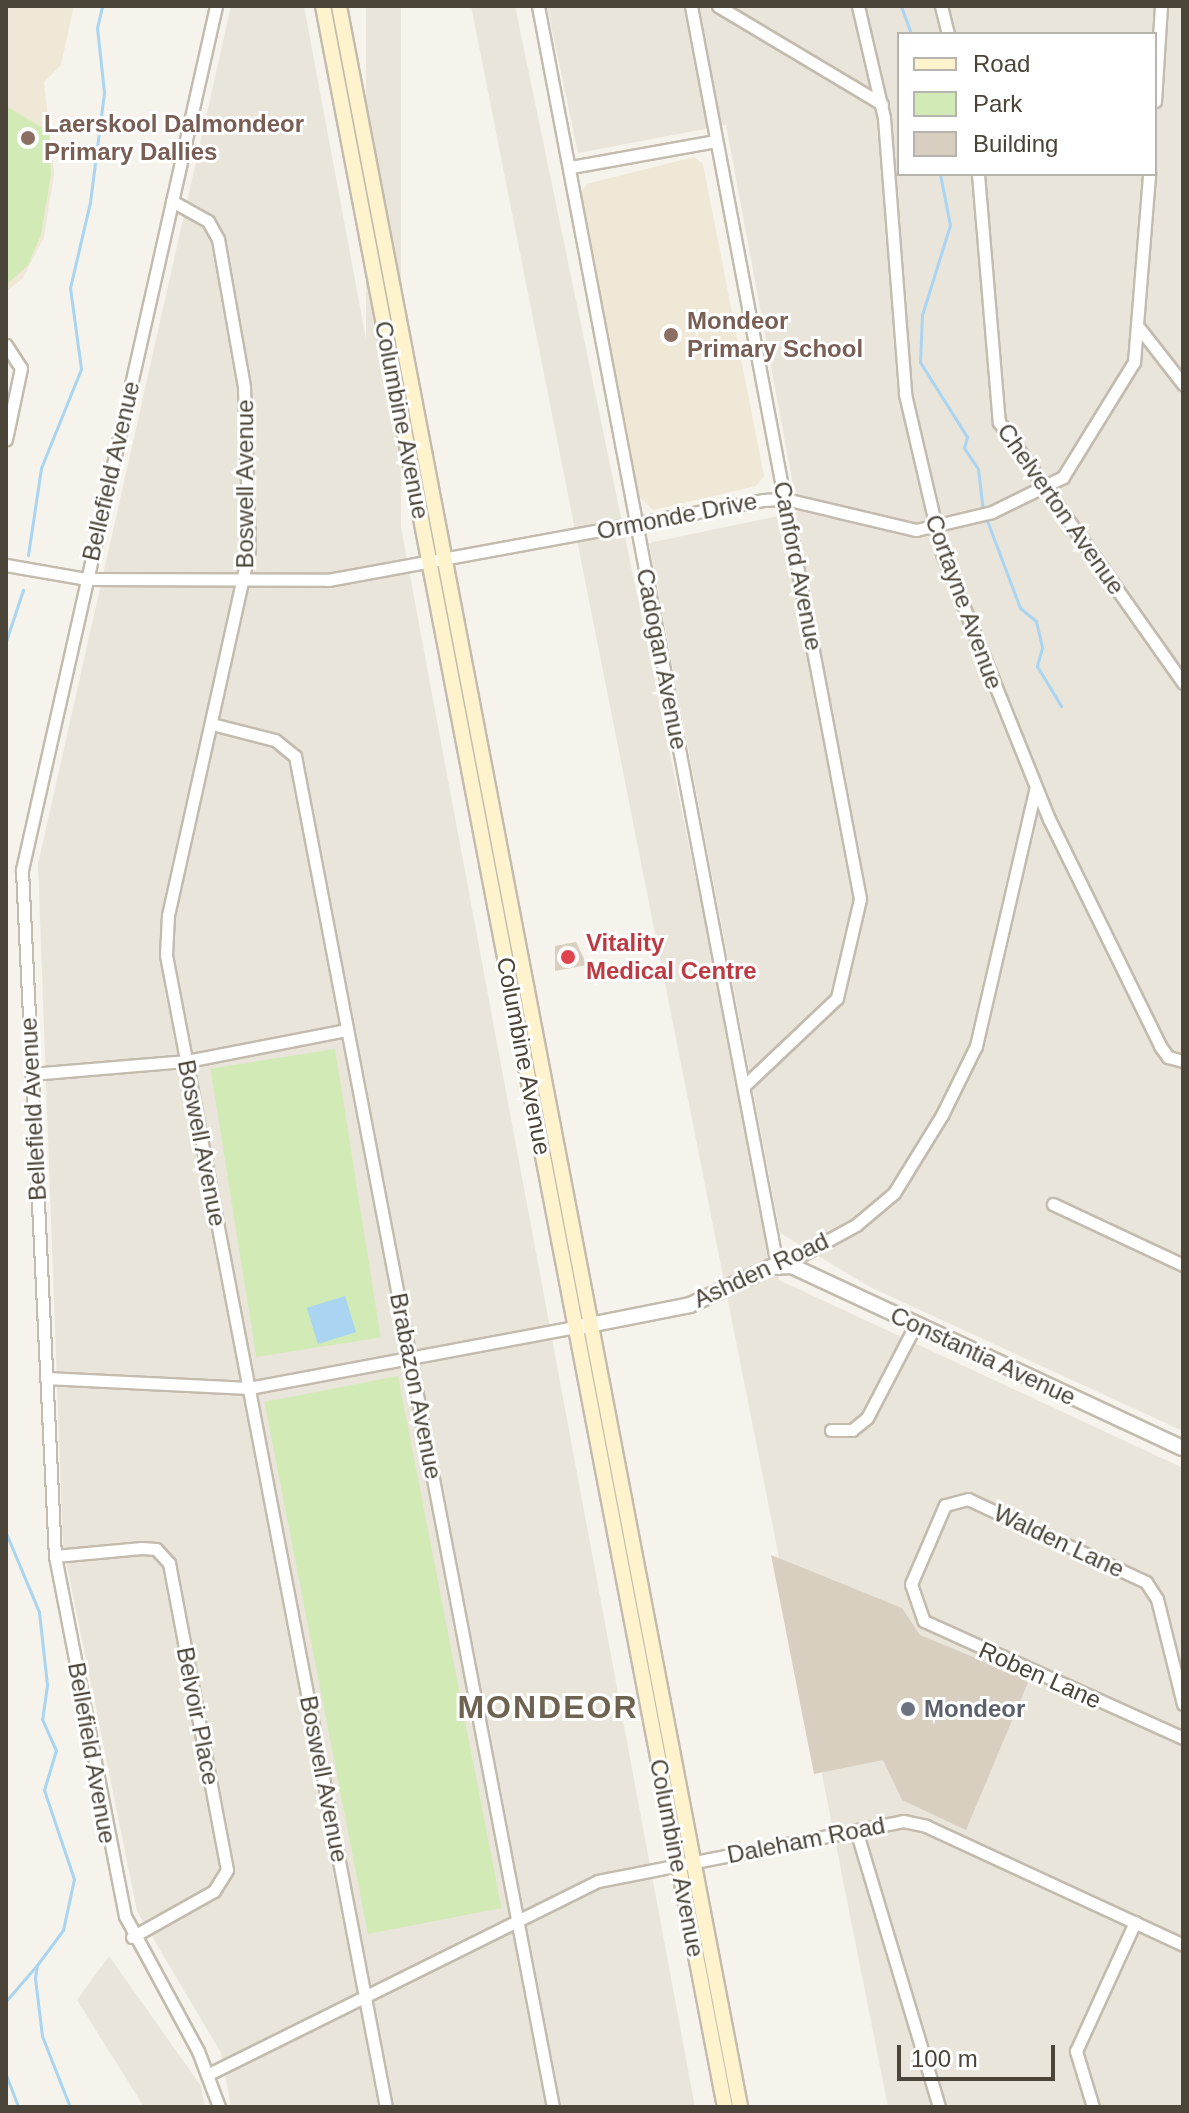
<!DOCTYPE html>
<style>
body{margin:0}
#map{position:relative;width:1189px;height:2113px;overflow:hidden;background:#f6f3ec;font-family:Helvetica,sans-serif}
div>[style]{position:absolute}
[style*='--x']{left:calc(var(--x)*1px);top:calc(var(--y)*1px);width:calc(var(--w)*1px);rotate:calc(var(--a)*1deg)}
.residential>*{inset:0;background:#eae5da;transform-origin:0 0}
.education>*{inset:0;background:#efe8d6}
.green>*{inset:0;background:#d2eab5;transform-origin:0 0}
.water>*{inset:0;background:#a9d4f2;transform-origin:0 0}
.stream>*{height:3px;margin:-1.5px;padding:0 1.5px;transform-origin:1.5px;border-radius:1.5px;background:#a9d4f2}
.building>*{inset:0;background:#d8cfc1}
.roads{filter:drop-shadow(2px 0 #c2bbae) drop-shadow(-2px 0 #c2bbae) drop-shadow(0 2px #c2bbae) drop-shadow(0 -2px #c2bbae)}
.minor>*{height:11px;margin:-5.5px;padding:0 5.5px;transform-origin:5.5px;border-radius:5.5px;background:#fff}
.tertiary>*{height:14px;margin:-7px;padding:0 7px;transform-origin:7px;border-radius:7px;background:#fff}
.secondary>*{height:14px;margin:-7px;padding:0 7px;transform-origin:7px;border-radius:7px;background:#fff3cd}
.dots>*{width:22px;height:22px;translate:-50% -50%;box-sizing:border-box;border:4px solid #fff;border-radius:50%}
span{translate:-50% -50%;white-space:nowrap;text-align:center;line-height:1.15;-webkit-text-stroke:6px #fff;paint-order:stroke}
.education-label{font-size:24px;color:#785e54;font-weight:700}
.left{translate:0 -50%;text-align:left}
.street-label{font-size:24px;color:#4b4439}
.health-label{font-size:24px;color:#be3a42;font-weight:700}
.worship-label{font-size:24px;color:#5b616d;font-weight:700}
.district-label{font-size:32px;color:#6e6250;font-weight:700;letter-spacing:2px}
.frame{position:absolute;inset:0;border:8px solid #4b4439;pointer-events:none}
.legend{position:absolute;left:897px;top:32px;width:260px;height:144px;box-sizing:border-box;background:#fff;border:2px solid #b7b4b0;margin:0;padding:10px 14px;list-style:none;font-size:24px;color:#4b4439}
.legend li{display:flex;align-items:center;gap:16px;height:40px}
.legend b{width:40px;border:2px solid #b7b4b0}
.scale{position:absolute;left:897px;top:2045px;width:158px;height:36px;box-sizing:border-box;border:4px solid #4b4439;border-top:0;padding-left:10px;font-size:24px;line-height:28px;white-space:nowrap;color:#4b4439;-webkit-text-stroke:6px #fff;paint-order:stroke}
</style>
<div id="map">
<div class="residential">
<div style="clip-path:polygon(231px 6px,304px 6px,695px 2107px,231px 2107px,221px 2053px,137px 1911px,63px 1546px,38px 864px)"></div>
<div style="left:366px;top:6px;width:35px;height:2140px"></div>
<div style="clip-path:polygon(471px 6px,515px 6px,779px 1280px,1183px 1468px,1183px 2107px,888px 2107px)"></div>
<div style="clip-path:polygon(evenodd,547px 6px,1183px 6px,1183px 1431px,870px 1287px,780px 1233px,649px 543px,798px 512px,726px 125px,578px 153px,547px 6px,899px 34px,1155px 34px,1155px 174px,899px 174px,899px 34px)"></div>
<div style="clip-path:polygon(109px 1956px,201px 2086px,205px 2107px,144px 2107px,77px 2000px)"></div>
</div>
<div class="education">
<div style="clip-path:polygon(6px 6px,74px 6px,61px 65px,44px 82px,54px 174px,44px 237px,23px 278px,6px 292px)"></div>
<div style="clip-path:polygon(694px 157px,703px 164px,764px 476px,756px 486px,653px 510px,637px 495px,579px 195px,587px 184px)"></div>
</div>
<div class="green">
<div style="clip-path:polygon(6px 106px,49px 132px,51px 174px,41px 235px,28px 265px,6px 285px)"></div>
<div style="left:335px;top:1049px;width:292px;height:126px;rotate:81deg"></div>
<div style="left:398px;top:1376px;width:542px;height:136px;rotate:79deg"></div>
</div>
<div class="water">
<div style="left:345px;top:1296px;width:38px;height:40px;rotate:73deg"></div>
</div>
<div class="stream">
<div style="--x:901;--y:6;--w:30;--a:70"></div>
<div style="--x:940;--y:174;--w:52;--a:78.9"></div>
<div style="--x:950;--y:225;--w:94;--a:107.3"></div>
<div style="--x:922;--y:315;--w:47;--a:92.4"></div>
<div style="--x:920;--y:362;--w:89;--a:57.9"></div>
<div style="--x:967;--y:437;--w:11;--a:105"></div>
<div style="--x:964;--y:448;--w:25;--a:56"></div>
<div style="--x:978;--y:469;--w:42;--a:83.2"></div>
<div style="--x:986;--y:518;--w:96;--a:69.3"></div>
<div style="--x:1020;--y:608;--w:21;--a:39"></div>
<div style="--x:1036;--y:621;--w:28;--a:77"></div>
<div style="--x:1042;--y:648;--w:19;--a:106"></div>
<div style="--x:1037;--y:666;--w:47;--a:59"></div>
<div style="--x:28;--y:555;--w:88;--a:-81.5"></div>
<div style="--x:41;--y:468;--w:107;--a:-68"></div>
<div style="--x:81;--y:369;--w:82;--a:-97.7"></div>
<div style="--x:70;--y:288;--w:88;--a:-76.9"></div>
<div style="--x:90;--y:202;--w:111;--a:-82.7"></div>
<div style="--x:104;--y:92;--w:64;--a:-96.2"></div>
<div style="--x:97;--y:28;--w:23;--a:-77"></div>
<div style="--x:6;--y:641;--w:54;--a:-71.6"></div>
<div style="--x:6;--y:1533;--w:86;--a:67.3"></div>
<div style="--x:39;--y:1612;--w:73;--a:83.7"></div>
<div style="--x:47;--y:1685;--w:34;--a:98"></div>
<div style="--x:42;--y:1719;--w:34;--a:66"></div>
<div style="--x:56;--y:1750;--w:42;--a:106.7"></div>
<div style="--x:44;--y:1790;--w:94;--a:71.4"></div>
<div style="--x:74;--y:1879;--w:52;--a:102.2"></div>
<div style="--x:63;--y:1930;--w:44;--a:126.6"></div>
<div style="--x:37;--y:1965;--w:13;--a:99"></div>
<div style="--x:35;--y:1978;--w:58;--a:83.1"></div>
<div style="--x:42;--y:2036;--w:76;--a:68.5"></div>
<div style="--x:6;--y:2001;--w:48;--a:-49.3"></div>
<div style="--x:6;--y:2075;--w:34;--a:69"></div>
</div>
<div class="building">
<div style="clip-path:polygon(576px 942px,587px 965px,555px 971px,555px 946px)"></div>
<div style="clip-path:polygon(771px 1555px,902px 1608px,920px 1635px,1029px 1680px,966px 1830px,902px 1800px,883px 1760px,814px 1774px)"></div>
</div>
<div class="roads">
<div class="minor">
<div style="--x:216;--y:6;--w:886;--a:102.66"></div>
<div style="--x:22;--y:870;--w:687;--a:87.25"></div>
<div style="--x:55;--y:1556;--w:367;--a:79"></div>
<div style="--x:125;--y:1916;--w:153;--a:61.6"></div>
<div style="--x:198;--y:2051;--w:60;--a:69.4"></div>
<div style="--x:538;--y:6;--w:1281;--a:79.25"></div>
<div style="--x:691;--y:6;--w:909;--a:79.28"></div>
<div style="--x:860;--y:899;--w:102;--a:103.1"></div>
<div style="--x:837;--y:998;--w:128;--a:136.6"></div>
<div style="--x:718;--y:6;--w:191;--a:30.9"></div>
<div style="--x:858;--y:6;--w:115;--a:76.9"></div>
<div style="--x:884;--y:118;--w:277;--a:85.6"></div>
<div style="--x:905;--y:394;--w:163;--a:76.9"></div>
<div style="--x:942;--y:553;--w:287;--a:68.1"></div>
<div style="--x:1049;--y:819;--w:253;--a:63.9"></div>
<div style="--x:1160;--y:1046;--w:14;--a:54"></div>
<div style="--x:1168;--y:1057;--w:16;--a:15"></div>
<div style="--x:941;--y:6;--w:29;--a:76"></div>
<div style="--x:1155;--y:101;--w:95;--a:-86.4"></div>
<div style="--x:571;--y:167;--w:147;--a:-10.2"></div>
<div style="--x:978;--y:174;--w:249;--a:85.2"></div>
<div style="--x:999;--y:422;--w:319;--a:54.8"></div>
<div style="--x:172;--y:201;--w:41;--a:29.1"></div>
<div style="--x:208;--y:221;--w:21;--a:61"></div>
<div style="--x:218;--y:239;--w:150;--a:80"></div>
<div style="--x:244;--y:387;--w:163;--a:88.2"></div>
<div style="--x:249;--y:550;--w:374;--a:102.5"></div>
<div style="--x:168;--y:915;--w:40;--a:92.9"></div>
<div style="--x:166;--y:955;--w:1173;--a:79.19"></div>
<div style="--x:1140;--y:329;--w:70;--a:52"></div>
<div style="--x:6;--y:345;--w:27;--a:57"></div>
<div style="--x:21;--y:368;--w:73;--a:101.9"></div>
<div style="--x:6;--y:565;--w:81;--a:9.9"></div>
<div style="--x:86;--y:579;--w:242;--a:0.2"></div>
<div style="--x:328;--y:580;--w:442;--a:-10.4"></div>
<div style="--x:763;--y:500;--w:22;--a:-3"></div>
<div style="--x:785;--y:499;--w:135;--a:13.3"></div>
<div style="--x:916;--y:530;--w:78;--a:-13.3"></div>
<div style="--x:992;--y:512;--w:79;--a:-26.2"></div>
<div style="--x:1063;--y:477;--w:135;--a:-58.3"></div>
<div style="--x:1134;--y:362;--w:189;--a:-85.4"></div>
<div style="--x:212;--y:724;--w:65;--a:14.3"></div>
<div style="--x:275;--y:740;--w:26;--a:39"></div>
<div style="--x:295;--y:756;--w:1375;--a:79.19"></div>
<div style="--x:31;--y:1074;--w:157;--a:-4.8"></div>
<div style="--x:187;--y:1061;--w:163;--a:-11"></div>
<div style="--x:1053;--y:1204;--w:144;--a:25.1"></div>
<div style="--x:783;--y:1265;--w:83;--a:-28.7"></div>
<div style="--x:856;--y:1225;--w:50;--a:-40.1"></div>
<div style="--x:894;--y:1193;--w:92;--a:-58.4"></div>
<div style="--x:942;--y:1115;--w:77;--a:-63.8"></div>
<div style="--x:976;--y:1046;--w:263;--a:-77"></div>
<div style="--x:46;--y:1378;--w:203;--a:2.8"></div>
<div style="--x:249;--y:1388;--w:333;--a:-10.6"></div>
<div style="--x:831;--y:1430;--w:21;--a:0"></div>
<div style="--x:852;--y:1430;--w:19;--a:-39"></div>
<div style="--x:867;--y:1418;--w:106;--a:-62.5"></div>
<div style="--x:55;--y:1556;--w:87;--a:-5.3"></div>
<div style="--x:142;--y:1548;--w:14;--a:4"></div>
<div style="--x:156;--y:1549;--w:19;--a:47"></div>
<div style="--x:169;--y:1563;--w:312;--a:79.3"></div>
<div style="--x:227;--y:1870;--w:25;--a:122"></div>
<div style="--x:214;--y:1891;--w:94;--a:150.7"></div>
<div style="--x:1183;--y:1704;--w:108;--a:-103.9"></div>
<div style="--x:1157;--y:1599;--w:20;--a:-123"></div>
<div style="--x:1146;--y:1582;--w:196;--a:-155"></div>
<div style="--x:968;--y:1499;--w:24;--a:165"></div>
<div style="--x:945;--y:1505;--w:86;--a:113.3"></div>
<div style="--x:911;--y:1584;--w:39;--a:71"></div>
<div style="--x:924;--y:1621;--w:284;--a:24.3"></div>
<div style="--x:856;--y:1830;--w:289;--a:73.3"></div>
<div style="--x:209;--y:2074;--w:434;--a:-26.4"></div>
<div style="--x:598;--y:1881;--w:311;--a:-11.1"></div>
<div style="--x:903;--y:1821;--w:24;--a:12"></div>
<div style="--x:926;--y:1826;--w:283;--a:24.8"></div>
<div style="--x:1093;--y:2107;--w:59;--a:-106.9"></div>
<div style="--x:1076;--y:2051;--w:142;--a:-65.4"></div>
</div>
<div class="tertiary">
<div style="--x:579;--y:1327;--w:113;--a:-11.2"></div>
<div style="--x:690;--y:1305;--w:89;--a:-25.1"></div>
<div style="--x:771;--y:1267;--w:21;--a:-3"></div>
<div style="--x:792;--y:1266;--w:431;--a:25"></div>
</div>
<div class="secondary">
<div style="--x:323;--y:6;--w:2139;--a:79.17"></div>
<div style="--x:339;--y:6;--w:2139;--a:79.19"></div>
</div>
</div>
<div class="dots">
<div style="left:28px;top:138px;background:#8d6e63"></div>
<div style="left:671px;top:335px;background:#8d6e63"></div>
<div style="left:568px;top:957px;background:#e0444e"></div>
<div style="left:908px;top:1709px;background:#6b7280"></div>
</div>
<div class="education-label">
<span class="left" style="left:44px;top:138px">Laerskool Dalmondeor<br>Primary Dallies</span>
<span class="left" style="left:687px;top:335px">Mondeor<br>Primary School</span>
</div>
<div class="street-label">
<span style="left:402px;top:420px;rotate:79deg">Columbine Avenue</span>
<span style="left:111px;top:471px;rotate:-77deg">Bellefield Avenue</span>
<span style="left:245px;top:484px;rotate:-90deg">Boswell Avenue</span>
<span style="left:1061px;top:509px;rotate:55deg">Chelverton Avenue</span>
<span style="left:677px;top:516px;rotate:-11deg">Ormonde Drive</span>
<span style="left:798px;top:566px;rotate:79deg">Canford Avenue</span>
<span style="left:964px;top:602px;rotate:70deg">Cortayne Avenue</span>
<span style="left:662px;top:659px;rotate:79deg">Cadogan Avenue</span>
<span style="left:524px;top:1056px;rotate:79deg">Columbine Avenue</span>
<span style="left:33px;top:1109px;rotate:-93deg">Bellefield Avenue</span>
<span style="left:202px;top:1143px;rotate:79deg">Boswell Avenue</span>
<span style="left:761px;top:1270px;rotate:-25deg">Ashden Road</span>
<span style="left:983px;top:1356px;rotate:25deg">Constantia Avenue</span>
<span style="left:416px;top:1386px;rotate:79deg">Brabazon Avenue</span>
<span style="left:1059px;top:1541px;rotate:25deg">Walden Lane</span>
<span style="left:1040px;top:1675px;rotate:24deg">Roben Lane</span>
<span style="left:198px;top:1716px;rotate:79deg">Belvoir Place</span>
<span style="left:92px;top:1753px;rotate:80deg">Bellefield Avenue</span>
<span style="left:324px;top:1779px;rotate:79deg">Boswell Avenue</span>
<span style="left:806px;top:1840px;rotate:-11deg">Daleham Road</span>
<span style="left:677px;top:1858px;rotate:79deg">Columbine Avenue</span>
</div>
<div class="health-label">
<span class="left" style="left:586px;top:957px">Vitality<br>Medical Centre</span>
</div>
<div class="worship-label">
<span class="left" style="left:924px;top:1709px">Mondeor</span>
</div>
<div class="district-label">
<span style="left:548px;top:1707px">MONDEOR</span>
</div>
<div class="frame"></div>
<ul class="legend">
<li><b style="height:10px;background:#fff3cd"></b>Road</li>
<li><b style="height:22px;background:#d2eab5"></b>Park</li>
<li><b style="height:22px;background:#d8cfc1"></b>Building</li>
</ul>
<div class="scale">100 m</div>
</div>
